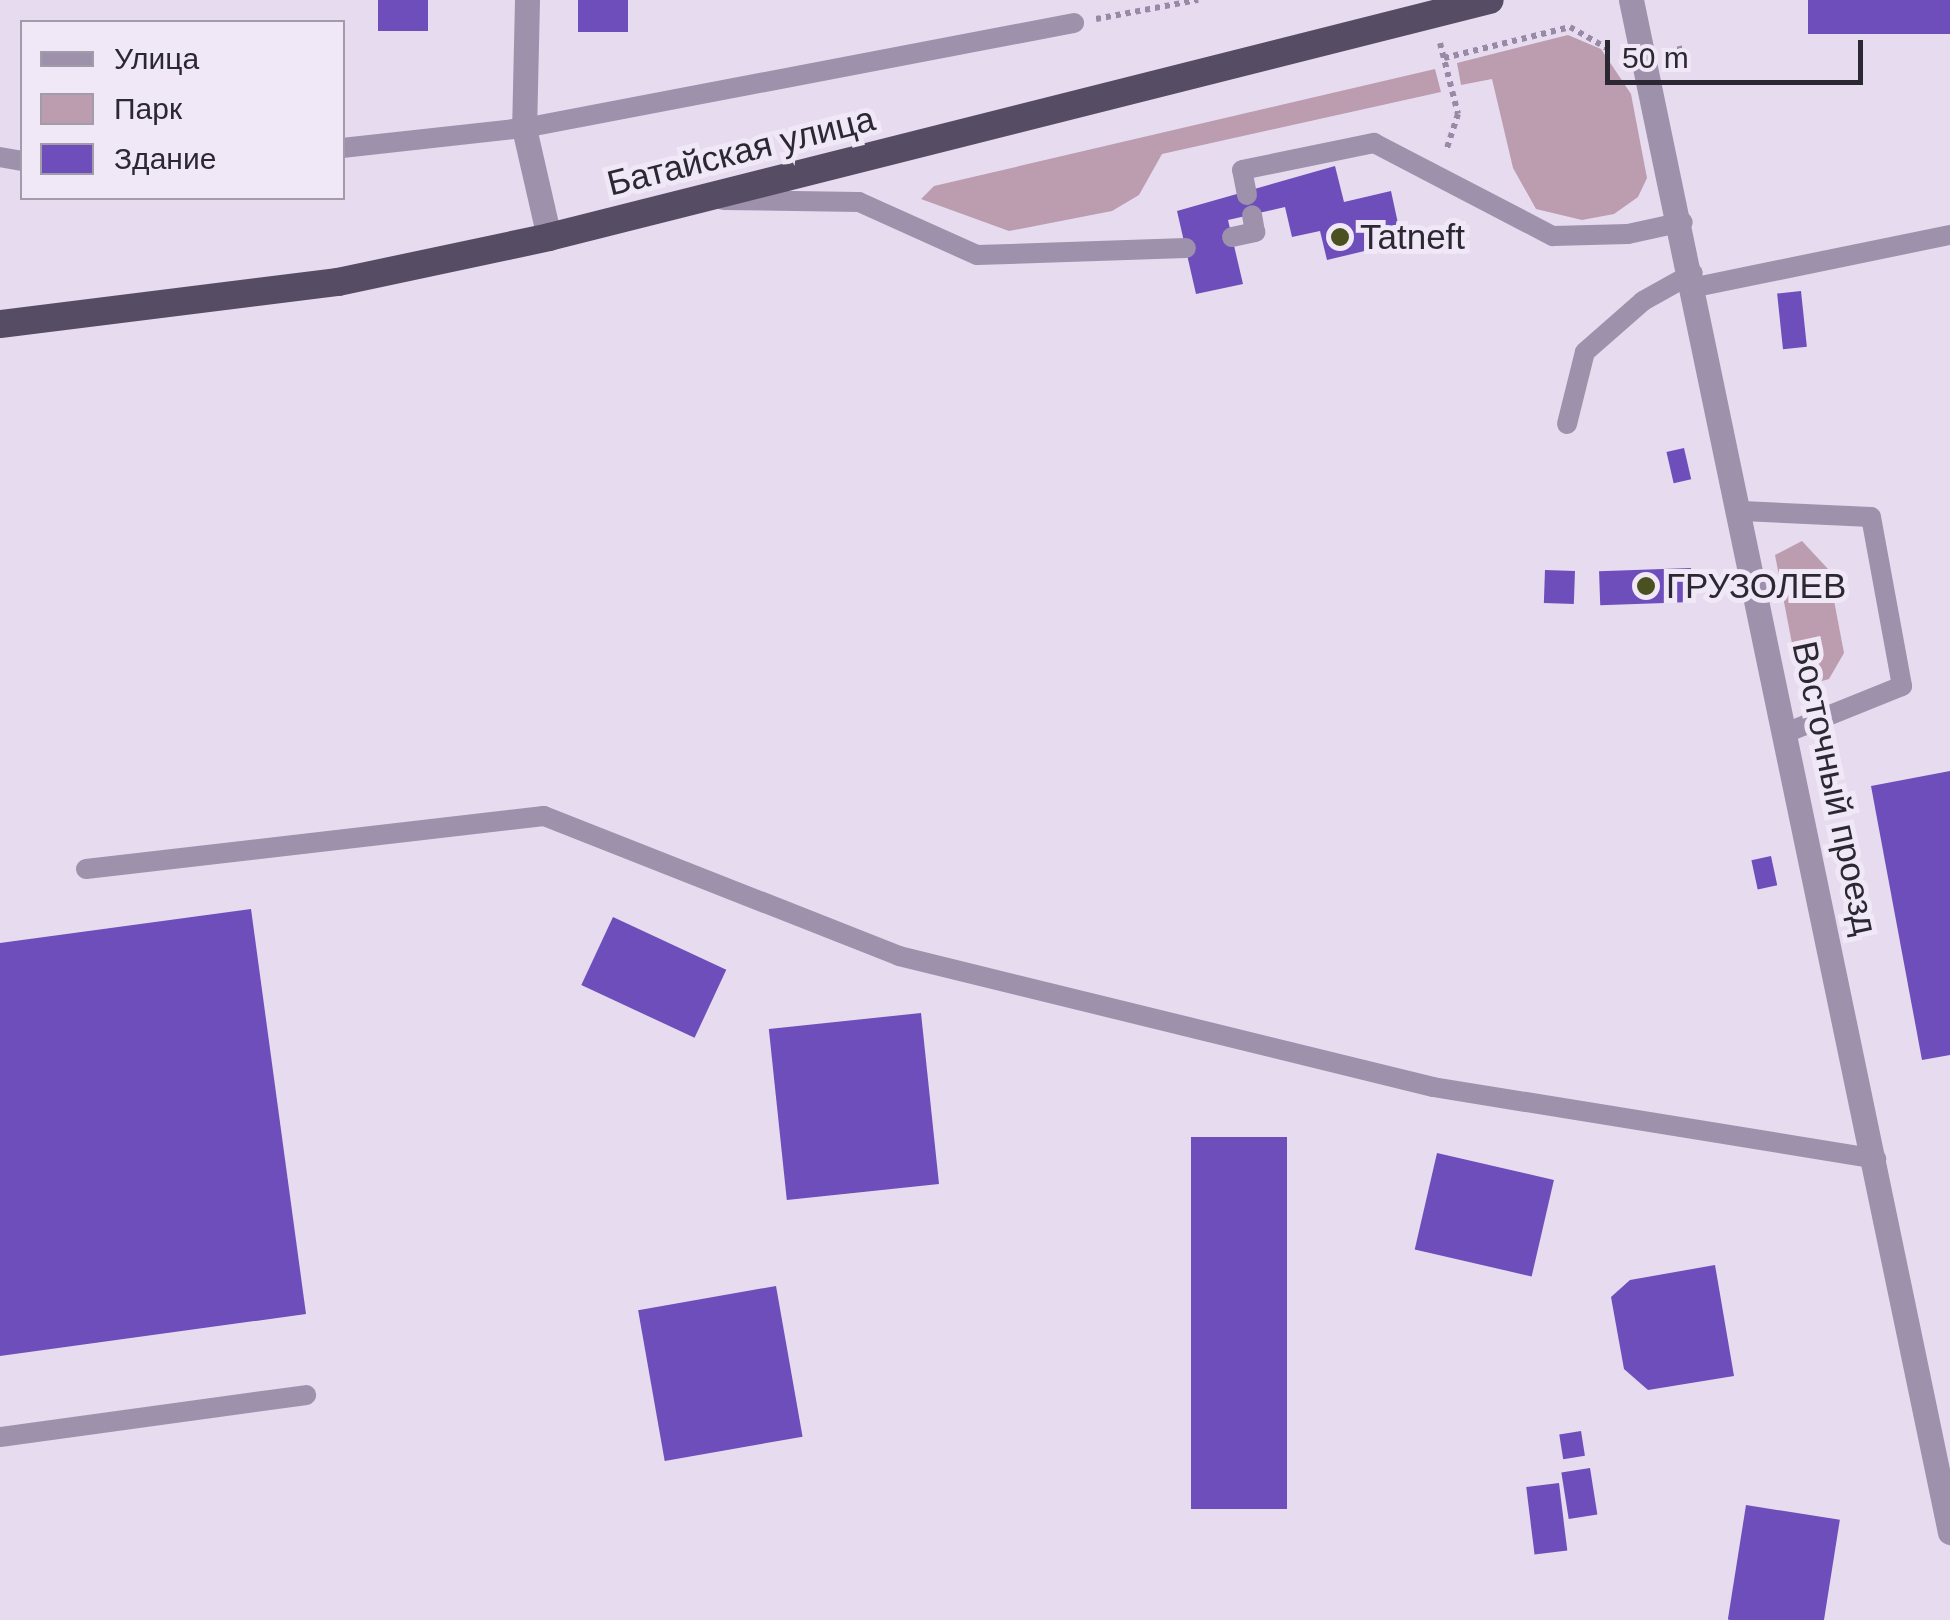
<!DOCTYPE html>
<meta charset="utf-8">
<style>
body{margin:0}
#map{position:relative;width:1950px;height:1620px;overflow:hidden;background:#e7dbef;font-family:Arial,sans-serif}
div>[style]{position:absolute}
[style*='--x']{left:calc(var(--x)*1px);top:calc(var(--y)*1px);width:calc(var(--w)*1px);rotate:calc(var(--a)*1deg)}
.green>*{inset:0;background:#bc9db0}
.building>*{inset:0;background:#6e4eba;transform-origin:0 0}
.path>*{height:6px;margin-top:-3px;transform-origin:0;background:repeating-linear-gradient(90deg,#988aa7 0 5px,transparent 0 10px)}
.service>*{height:20px;margin:-10px;padding:0 10px;transform-origin:10px;border-radius:10px;background:#9e91ac}
.minor>*{height:25px;margin:-12.5px;padding:0 12.5px;transform-origin:12.5px;border-radius:12.5px;background:#9e91ac}
.trunk>*{height:28px;margin:-14px;padding:0 14px;transform-origin:14px;border-radius:14px;background:#564c64}
.dots>*{width:28px;height:28px;translate:-50% -50%;box-sizing:border-box;border:5px solid #f0e7f7;border-radius:50%}
span{translate:-50% -50%;white-space:nowrap;text-align:center;line-height:1.15;-webkit-text-stroke:10px #f0e7f7;paint-order:stroke}
.street-label{font-size:35px;color:#2c2833}
.poi-label{font-size:35px;color:#2c2833}
.left{translate:0 -50%;text-align:left}
.legend{position:absolute;left:20px;top:20px;width:325px;height:180px;box-sizing:border-box;background:#f0e7f7;border:2px solid #a29ba9;margin:0;padding:12px 18px;list-style:none;font-size:30px;color:#2c2833}
.legend li{display:flex;align-items:center;gap:20px;height:50px}
.legend b{width:50px;border:2px solid #a29ba9}
.scale{position:absolute;left:1605px;top:40px;width:258px;height:45px;box-sizing:border-box;border:5px solid #2c2833;border-top:0;padding-left:12px;font-size:30px;line-height:35px;white-space:nowrap;color:#2c2833;-webkit-text-stroke:8px #f0e7f7;paint-order:stroke}
</style>
<div id="map">
<div class="green">
<div style="clip-path:polygon(1568px 35px,1601px 49px,1631px 94px,1647px 178px,1638px 197px,1614px 214px,1582px 220px,1536px 209px,1513px 168px,1492px 79px,1461px 85px,1457px 63px)"></div>
<div style="clip-path:polygon(1435px 69px,1441px 92px,1162px 154px,1139px 195px,1112px 211px,1009px 231px,921px 199px,934px 186px)"></div>
<div style="clip-path:polygon(1802px 541px,1828px 569px,1844px 653px,1829px 679px,1815px 683px,1799px 680px,1775px 555px)"></div>
</div>
<div class="building">
<div style="left:378px;top:0;width:50px;height:31px"></div>
<div style="left:578px;top:0;width:50px;height:32px"></div>
<div style="left:1950px;top:0;width:34px;height:142px;rotate:90deg"></div>
<div style="clip-path:polygon(1335px 166px,1344px 202px,1391px 191px,1402px 242px,1327px 260px,1320px 231px,1292px 237px,1285px 207px,1228px 220px,1243px 284px,1196px 294px,1177px 211px)"></div>
<div style="left:1801px;top:291px;width:56px;height:24px;rotate:84deg"></div>
<div style="left:1684px;top:448px;width:32px;height:18px;rotate:77deg"></div>
<div style="left:1691px;top:568px;width:34px;height:92px;rotate:88deg"></div>
<div style="left:1545px;top:570px;width:30px;height:33px;rotate:2deg"></div>
<div style="clip-path:polygon(1950px 771px,1950px 1055px,1922px 1060px,1871px 786px)"></div>
<div style="left:1771px;top:856px;width:30px;height:20px;rotate:78deg"></div>
<div style="clip-path:polygon(251px 909px,306px 1314px,0 1356px,0 943px)"></div>
<div style="left:613px;top:917px;width:125px;height:75px;rotate:25deg"></div>
<div style="left:921px;top:1013px;width:172px;height:153px;rotate:84deg"></div>
<div style="left:1191px;top:1137px;width:96px;height:372px"></div>
<div style="left:1437px;top:1153px;width:120px;height:99px;rotate:13deg"></div>
<div style="clip-path:polygon(1715px 1265px,1734px 1376px,1648px 1390px,1624px 1369px,1611px 1297px,1630px 1280px)"></div>
<div style="left:776px;top:1286px;width:153px;height:140px;rotate:80deg"></div>
<div style="left:1581px;top:1431px;width:25px;height:22px;rotate:81deg"></div>
<div style="left:1590px;top:1468px;width:47px;height:29px;rotate:81deg"></div>
<div style="left:1559px;top:1483px;width:68px;height:33px;rotate:83deg"></div>
<div style="left:1746px;top:1505px;width:95px;height:116px;rotate:9deg"></div>
</div>
<div class="path">
<div style="--x:1096;--y:19;--w:104;--a:-10.6"></div>
<div style="--x:1440;--y:43;--w:73;--a:75.8"></div>
<div style="--x:1458;--y:114;--w:39;--a:108"></div>
<div style="--x:1668;--y:52;--w:16;--a:-14"></div>
<div style="--x:1444;--y:58;--w:130;--a:-13.8"></div>
<div style="--x:1570;--y:27;--w:48;--a:29.7"></div>
</div>
<div class="service">
<div style="--x:342;--y:148;--w:183;--a:-6.3"></div>
<div style="--x:524;--y:128;--w:560;--a:-10.81"></div>
<div style="--x:0;--y:157;--w:22;--a:10"></div>
<div style="--x:1247;--y:195;--w:25;--a:-101"></div>
<div style="--x:1242;--y:170;--w:135;--a:-11.6"></div>
<div style="--x:1374;--y:143;--w:202;--a:27.5"></div>
<div style="--x:1553;--y:236;--w:75;--a:-1.5"></div>
<div style="--x:1628;--y:234;--w:56;--a:-12.3"></div>
<div style="--x:723;--y:200;--w:136;--a:0.8"></div>
<div style="--x:859;--y:202;--w:129;--a:24.2"></div>
<div style="--x:977;--y:255;--w:209;--a:-1.9"></div>
<div style="--x:1232;--y:237;--w:24;--a:-12"></div>
<div style="--x:1255;--y:232;--w:17;--a:-100"></div>
<div style="--x:1696;--y:287;--w:259;--a:-11.6"></div>
<div style="--x:1567;--y:424;--w:74;--a:-76"></div>
<div style="--x:1585;--y:352;--w:77;--a:-41.3"></div>
<div style="--x:1643;--y:301;--w:57;--a:-29.2"></div>
<div style="--x:1742;--y:511;--w:129;--a:2.7"></div>
<div style="--x:1871;--y:517;--w:172;--a:79.6"></div>
<div style="--x:1902;--y:686;--w:123;--a:158"></div>
<div style="--x:86;--y:869;--w:461;--a:-6.6"></div>
<div style="--x:544;--y:816;--w:382;--a:21.5"></div>
<div style="--x:899;--y:956;--w:550;--a:13.78"></div>
<div style="--x:1433;--y:1087;--w:449;--a:9.2"></div>
<div style="--x:0;--y:1437;--w:309;--a:-7.8"></div>
</div>
<div class="minor">
<div style="--x:527;--y:0;--w:128;--a:91.3"></div>
<div style="--x:524;--y:128;--w:112;--a:77.1"></div>
<div style="--x:1631;--y:0;--w:1565;--a:78.24"></div>
</div>
<div class="trunk">
<div style="--x:0;--y:324;--w:341;--a:-7.1"></div>
<div style="--x:338;--y:282;--w:216;--a:-12"></div>
<div style="--x:549;--y:237;--w:970;--a:-14.14"></div>
</div>
<div class="dots">
<div style="left:1340px;top:237px;background:#4b5021"></div>
<div style="left:1646px;top:586px;background:#4b5021"></div>
</div>
<div class="street-label">
<span style="left:741px;top:151px;rotate:-14deg">Батайская улица</span>
<span style="left:1835px;top:788px;rotate:78deg">Восточный проезд</span>
</div>
<div class="poi-label">
<span class="left" style="left:1360px;top:237px">Tatneft</span>
<span class="left" style="left:1666px;top:586px">ГРУЗОЛЕВ</span>
</div>
<ul class="legend">
<li><b style="height:12px;background:#9e91ac"></b>Улица</li>
<li><b style="height:28px;background:#bc9db0"></b>Парк</li>
<li><b style="height:28px;background:#6e4eba"></b>Здание</li>
</ul>
<div class="scale">50 m</div>
</div>
